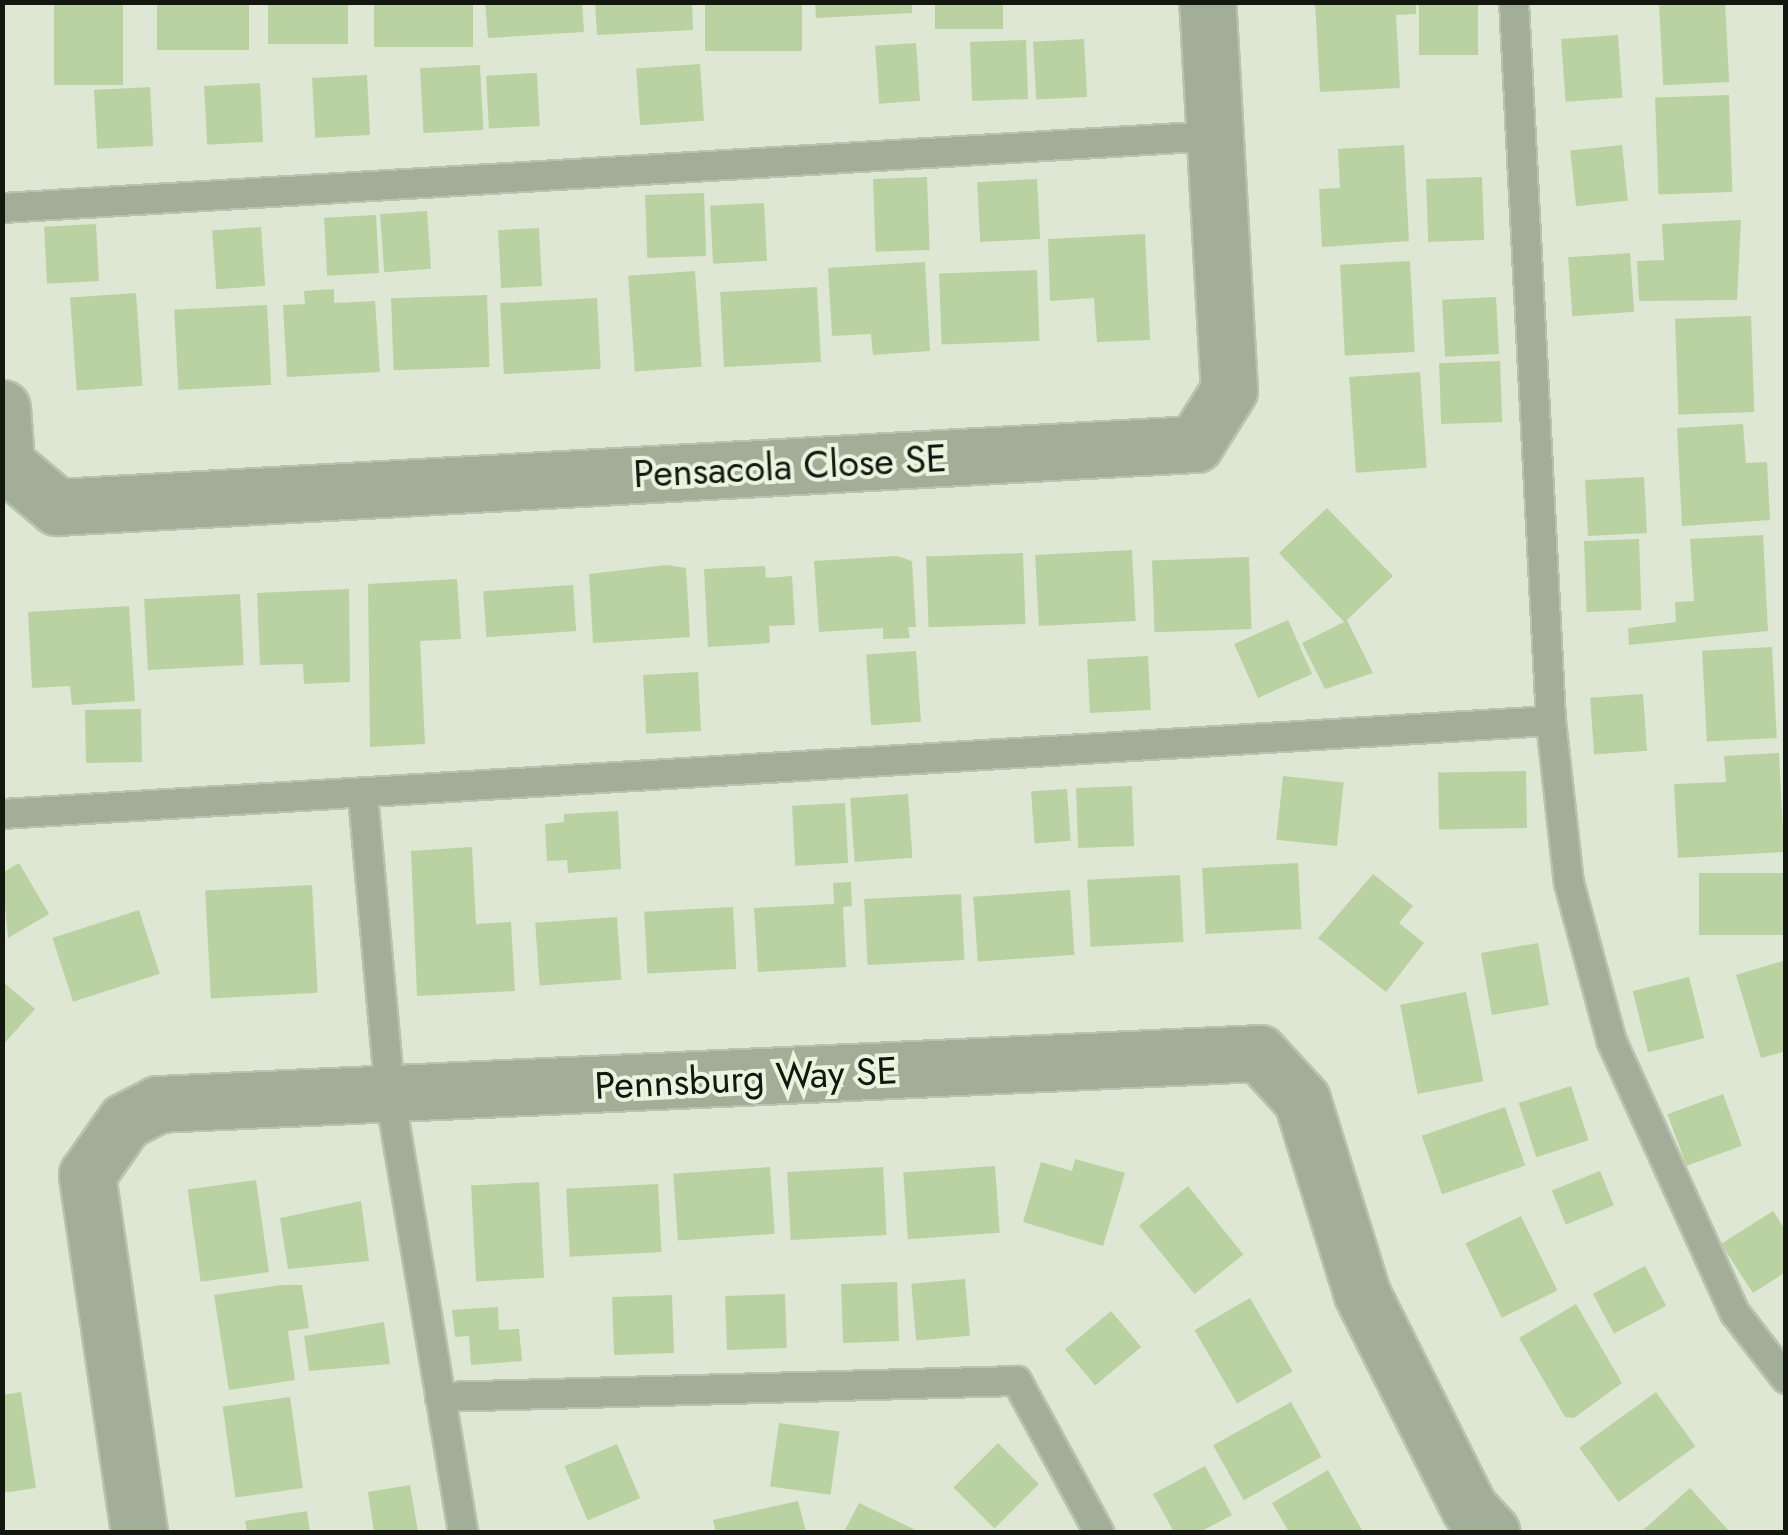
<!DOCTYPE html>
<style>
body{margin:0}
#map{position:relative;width:1788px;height:1535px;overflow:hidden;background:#dde7d3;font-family:Jost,sans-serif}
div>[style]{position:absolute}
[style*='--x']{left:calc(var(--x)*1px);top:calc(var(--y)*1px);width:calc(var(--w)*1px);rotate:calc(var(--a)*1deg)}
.building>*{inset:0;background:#bad2a1;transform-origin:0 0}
.roads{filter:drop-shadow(2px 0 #b9c2b0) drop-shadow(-2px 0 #b9c2b0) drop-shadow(0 2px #b9c2b0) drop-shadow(0 -2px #b9c2b0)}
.lane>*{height:28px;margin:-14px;padding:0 14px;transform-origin:14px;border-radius:14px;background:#a3ae98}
.street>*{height:55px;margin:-27.5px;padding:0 27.5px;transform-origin:27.5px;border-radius:27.5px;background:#a3ae98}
span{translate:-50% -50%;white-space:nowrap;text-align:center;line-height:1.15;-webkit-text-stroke:8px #eaf5e0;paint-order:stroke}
.street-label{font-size:38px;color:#131710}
.frame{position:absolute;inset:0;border:5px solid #131710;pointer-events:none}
</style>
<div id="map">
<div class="building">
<div style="left:54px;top:2px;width:69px;height:83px"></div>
<div style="left:157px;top:2px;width:92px;height:48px"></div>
<div style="left:268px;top:2px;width:80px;height:42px"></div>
<div style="left:374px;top:2px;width:99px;height:45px"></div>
<div style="clip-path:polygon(485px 2px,582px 2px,584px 32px,488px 38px)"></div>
<div style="clip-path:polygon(595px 2px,692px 2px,693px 30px,597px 35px)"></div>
<div style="left:705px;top:2px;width:97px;height:49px"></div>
<div style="clip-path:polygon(815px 2px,912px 2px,912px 13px,816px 18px)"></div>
<div style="left:935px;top:2px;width:68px;height:27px"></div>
<div style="clip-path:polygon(1315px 2px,1416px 2px,1416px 14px,1396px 15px,1400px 88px,1320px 92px)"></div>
<div style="left:1419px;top:2px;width:59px;height:53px"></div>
<div style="left:1725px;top:2px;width:80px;height:66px;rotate:87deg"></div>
<div style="left:1618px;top:35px;width:63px;height:57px;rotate:86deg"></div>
<div style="left:1084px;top:39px;width:58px;height:51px;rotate:87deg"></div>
<div style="left:1026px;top:40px;width:59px;height:56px;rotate:88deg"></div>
<div style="left:916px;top:43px;width:58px;height:41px;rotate:86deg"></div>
<div style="left:700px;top:64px;width:57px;height:64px;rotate:86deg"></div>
<div style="left:480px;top:65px;width:65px;height:60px;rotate:87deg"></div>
<div style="left:537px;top:73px;width:53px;height:51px;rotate:87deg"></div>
<div style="left:367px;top:75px;width:60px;height:55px;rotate:87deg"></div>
<div style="left:260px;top:83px;width:59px;height:56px;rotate:87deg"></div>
<div style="left:150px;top:87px;width:59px;height:56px;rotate:87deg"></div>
<div style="left:1729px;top:95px;width:97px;height:74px;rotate:88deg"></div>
<div style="clip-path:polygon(1404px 145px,1409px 241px,1322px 247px,1319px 189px,1340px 188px,1338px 149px)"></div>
<div style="left:1622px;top:145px;width:56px;height:52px;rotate:84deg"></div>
<div style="left:927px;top:177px;width:73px;height:54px;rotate:88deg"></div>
<div style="left:1482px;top:177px;width:63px;height:56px;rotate:88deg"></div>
<div style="left:1037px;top:179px;width:60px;height:60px;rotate:87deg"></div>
<div style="left:704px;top:193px;width:63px;height:59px;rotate:88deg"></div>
<div style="left:764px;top:203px;width:58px;height:54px;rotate:87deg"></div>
<div style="left:427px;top:211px;width:58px;height:47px;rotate:86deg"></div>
<div style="left:376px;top:215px;width:58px;height:52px;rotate:87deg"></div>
<div style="clip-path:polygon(1741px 220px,1737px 300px,1639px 301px,1637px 261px,1664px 260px,1662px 224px)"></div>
<div style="left:96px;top:224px;width:57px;height:52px;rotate:87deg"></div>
<div style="left:261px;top:227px;width:59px;height:49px;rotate:86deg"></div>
<div style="left:539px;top:228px;width:58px;height:41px;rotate:87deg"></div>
<div style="clip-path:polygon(1145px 234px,1150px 340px,1097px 342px,1094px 298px,1050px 301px,1048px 239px)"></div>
<div style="left:1630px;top:253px;width:59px;height:62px;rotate:86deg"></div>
<div style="left:1410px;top:261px;width:91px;height:70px;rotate:87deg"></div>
<div style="clip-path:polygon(925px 262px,930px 351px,873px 355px,871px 334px,832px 336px,828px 268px)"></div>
<div style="left:1037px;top:270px;width:71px;height:98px;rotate:88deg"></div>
<div style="left:695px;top:271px;width:96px;height:67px;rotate:86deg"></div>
<div style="left:817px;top:287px;width:75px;height:97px;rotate:87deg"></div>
<div style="clip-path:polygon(334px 289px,334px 303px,375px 301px,380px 372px,287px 377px,283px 305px,305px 304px,304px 291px)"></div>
<div style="left:136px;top:293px;width:93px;height:66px;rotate:86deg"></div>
<div style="left:487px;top:295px;width:72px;height:96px;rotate:88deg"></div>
<div style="left:1496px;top:297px;width:57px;height:54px;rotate:87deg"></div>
<div style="left:597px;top:298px;width:71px;height:97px;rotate:87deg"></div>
<div style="left:267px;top:305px;width:80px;height:93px;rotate:87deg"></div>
<div style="left:1751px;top:316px;width:96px;height:76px;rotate:88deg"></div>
<div style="left:1500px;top:361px;width:61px;height:61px;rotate:88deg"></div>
<div style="left:1420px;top:372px;width:96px;height:71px;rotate:86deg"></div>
<div style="clip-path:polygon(1743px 424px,1746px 463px,1767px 462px,1770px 520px,1682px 526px,1677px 428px)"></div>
<div style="left:1644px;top:477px;width:56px;height:59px;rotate:87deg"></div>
<div style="clip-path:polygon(1327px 508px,1393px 576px,1347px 620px,1373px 673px,1325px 689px,1302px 643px,1344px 622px,1279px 553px)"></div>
<div style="clip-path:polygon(1763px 535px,1768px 631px,1629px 645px,1628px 628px,1676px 622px,1675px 602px,1694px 601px,1690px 539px)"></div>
<div style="left:1639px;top:539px;width:71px;height:55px;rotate:88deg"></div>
<div style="left:1132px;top:550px;width:71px;height:97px;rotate:87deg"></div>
<div style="left:1023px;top:553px;width:71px;height:97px;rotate:88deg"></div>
<div style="clip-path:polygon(897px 556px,912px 561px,916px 627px,908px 627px,910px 638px,883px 639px,883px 628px,819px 632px,814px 561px)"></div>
<div style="left:1249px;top:557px;width:72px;height:97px;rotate:88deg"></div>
<div style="clip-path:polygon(667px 565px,686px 568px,690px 637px,593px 643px,589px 574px)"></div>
<div style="clip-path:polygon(765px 566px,766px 578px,792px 576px,795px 625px,769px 626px,770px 643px,708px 647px,704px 569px)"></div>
<div style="clip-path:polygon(457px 579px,461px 639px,420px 641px,425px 744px,370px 747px,368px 584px)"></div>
<div style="left:573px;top:585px;width:46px;height:90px;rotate:86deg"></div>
<div style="clip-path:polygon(349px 589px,350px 682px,304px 684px,303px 664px,260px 665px,257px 593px)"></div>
<div style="left:240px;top:594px;width:71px;height:96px;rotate:87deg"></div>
<div style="clip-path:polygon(129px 606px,135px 701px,72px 705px,70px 686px,32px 688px,28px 612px)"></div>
<div style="left:1288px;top:620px;width:59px;height:59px;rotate:66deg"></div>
<div style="left:1772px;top:647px;width:91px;height:70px;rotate:87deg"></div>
<div style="left:916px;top:651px;width:71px;height:50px;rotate:86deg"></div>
<div style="left:1148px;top:656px;width:54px;height:61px;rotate:87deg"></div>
<div style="left:698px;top:672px;width:59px;height:55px;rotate:87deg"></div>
<div style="left:1643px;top:694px;width:57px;height:53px;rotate:86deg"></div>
<div style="left:141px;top:709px;width:53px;height:56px;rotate:89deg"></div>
<div style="clip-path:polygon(1779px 753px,1784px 852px,1678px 858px,1674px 784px,1726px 782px,1724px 756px)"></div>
<div style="left:1526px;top:771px;width:57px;height:88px;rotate:89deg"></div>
<div style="left:1283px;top:776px;width:61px;height:64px;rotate:6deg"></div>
<div style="left:1132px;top:786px;width:60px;height:56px;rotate:88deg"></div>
<div style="left:1067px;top:789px;width:52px;height:36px;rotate:86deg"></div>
<div style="left:908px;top:794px;width:64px;height:58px;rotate:86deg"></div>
<div style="left:845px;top:803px;width:60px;height:53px;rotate:87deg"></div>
<div style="clip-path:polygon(618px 811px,621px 869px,568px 873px,567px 860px,547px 861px,545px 824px,564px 822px,564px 814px)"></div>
<div style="clip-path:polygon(472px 847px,476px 924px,511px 922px,515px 991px,417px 996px,411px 851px)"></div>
<div style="clip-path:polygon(19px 863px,49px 914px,8px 938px,2px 873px)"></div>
<div style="left:1298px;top:863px;width:66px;height:96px;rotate:87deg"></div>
<div style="left:1786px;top:873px;width:62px;height:87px;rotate:90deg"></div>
<div style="clip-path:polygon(1373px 874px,1413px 906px,1399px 923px,1424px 943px,1386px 992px,1318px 938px)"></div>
<div style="left:1180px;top:875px;width:67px;height:93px;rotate:87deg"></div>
<div style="clip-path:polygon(851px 882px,852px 906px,843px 907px,846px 967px,758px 972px,754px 908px,834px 904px,833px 883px)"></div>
<div style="left:312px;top:885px;width:108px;height:107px;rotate:87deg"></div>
<div style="left:1070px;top:890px;width:65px;height:97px;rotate:86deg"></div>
<div style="left:961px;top:894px;width:66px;height:97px;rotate:87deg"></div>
<div style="left:733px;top:907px;width:62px;height:89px;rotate:87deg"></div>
<div style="left:139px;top:910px;width:67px;height:91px;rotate:72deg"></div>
<div style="left:617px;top:917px;width:63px;height:82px;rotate:86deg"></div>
<div style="left:1538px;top:943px;width:63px;height:58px;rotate:80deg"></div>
<div style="clip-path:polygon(1786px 960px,1786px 1051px,1761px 1058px,1736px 975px)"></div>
<div style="left:1689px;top:977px;width:63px;height:58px;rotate:76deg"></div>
<div style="clip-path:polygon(2px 981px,35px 1009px,2px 1046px)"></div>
<div style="left:1466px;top:992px;width:91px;height:67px;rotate:79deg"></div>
<div style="left:1571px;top:1086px;width:57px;height:55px;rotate:72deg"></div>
<div style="left:1723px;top:1094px;width:55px;height:59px;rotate:70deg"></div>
<div style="left:1505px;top:1107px;width:62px;height:88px;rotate:71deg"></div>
<div style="clip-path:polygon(1075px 1159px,1125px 1173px,1103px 1246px,1023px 1222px,1041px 1162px,1072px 1171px)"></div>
<div style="left:995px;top:1166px;width:67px;height:92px;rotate:86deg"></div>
<div style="left:770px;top:1167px;width:67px;height:97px;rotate:86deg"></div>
<div style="left:883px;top:1167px;width:68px;height:96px;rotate:87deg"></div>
<div style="left:1600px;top:1171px;width:37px;height:52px;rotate:68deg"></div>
<div style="left:256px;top:1180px;width:93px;height:69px;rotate:82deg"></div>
<div style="left:539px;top:1182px;width:96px;height:68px;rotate:87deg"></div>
<div style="left:658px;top:1184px;width:68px;height:92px;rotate:87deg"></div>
<div style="left:1188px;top:1186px;width:88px;height:63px;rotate:51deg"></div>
<div style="clip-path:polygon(361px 1201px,369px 1261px,288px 1269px,280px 1218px)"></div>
<div style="clip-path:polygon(1773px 1211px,1786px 1231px,1786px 1272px,1753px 1293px,1721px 1244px)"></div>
<div style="left:1521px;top:1216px;width:83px;height:62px;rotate:64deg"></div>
<div style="left:1645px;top:1266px;width:45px;height:59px;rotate:62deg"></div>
<div style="left:965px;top:1279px;width:57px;height:54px;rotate:85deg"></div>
<div style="left:897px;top:1282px;width:59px;height:56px;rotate:88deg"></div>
<div style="clip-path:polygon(281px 1285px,302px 1285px,309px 1328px,288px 1331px,295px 1380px,229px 1390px,214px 1295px)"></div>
<div style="left:785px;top:1294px;width:54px;height:60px;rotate:88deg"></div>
<div style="left:672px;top:1295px;width:58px;height:60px;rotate:88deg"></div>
<div style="left:1250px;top:1298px;width:85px;height:64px;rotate:60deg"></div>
<div style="clip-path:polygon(1576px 1304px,1622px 1383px,1574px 1418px,1565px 1417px,1519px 1338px)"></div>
<div style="clip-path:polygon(498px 1307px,499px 1330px,519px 1329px,522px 1361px,471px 1365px,469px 1336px,455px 1337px,452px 1310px)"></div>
<div style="left:1111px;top:1311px;width:47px;height:60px;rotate:50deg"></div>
<div style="clip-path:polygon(384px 1322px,390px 1364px,309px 1371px,304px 1336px)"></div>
<div style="clip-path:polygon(21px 1392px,36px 1488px,2px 1493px,2px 1395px)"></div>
<div style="left:1656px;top:1392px;width:67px;height:95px;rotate:54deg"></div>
<div style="left:290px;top:1397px;width:92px;height:68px;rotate:82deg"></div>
<div style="left:1291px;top:1402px;width:63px;height:89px;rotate:61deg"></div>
<div style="left:779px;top:1423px;width:61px;height:64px;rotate:8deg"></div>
<div style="left:998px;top:1443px;width:58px;height:63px;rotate:45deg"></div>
<div style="left:617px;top:1444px;width:59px;height:57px;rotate:67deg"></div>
<div style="clip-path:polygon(1205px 1466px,1232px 1515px,1200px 1532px,1174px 1532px,1153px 1494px)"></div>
<div style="clip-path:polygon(1328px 1470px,1363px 1532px,1289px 1532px,1272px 1503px)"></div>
<div style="clip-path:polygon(410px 1485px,418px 1532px,374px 1532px,368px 1492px)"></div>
<div style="clip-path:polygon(1690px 1488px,1730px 1532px,1641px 1532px)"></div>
<div style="clip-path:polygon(798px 1501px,806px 1532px,716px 1532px,713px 1520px)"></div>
<div style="clip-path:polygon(859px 1503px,920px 1532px,844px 1532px)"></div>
<div style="clip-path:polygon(307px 1511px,310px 1532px,247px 1532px,245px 1521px)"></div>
</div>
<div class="roads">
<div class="lane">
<div style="--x:1514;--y:2;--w:720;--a:87.05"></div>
<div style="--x:1551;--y:721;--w:163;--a:83.7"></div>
<div style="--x:1569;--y:883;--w:165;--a:74.9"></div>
<div style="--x:1612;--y:1042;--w:298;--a:65.6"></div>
<div style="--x:1735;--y:1313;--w:83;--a:52.3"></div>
<div style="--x:2;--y:208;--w:1214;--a:-3.4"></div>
<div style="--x:363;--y:796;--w:300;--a:84.8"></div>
<div style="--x:390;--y:1095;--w:443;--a:80.5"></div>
<div style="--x:2;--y:814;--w:1552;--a:-3.44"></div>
<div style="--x:440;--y:1397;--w:577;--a:-1.59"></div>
<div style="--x:1017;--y:1381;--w:172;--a:61.5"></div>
</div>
<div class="street">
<div style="--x:2;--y:408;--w:56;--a:85.9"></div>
<div style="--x:6;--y:464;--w:67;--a:40.1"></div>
<div style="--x:57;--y:507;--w:1140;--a:-3.17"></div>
<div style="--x:1195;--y:444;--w:64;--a:-57.8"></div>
<div style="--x:1229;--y:390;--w:389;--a:-93.2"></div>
<div style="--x:139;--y:1532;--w:361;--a:-98.3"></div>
<div style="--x:87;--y:1175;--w:66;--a:-54.9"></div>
<div style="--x:125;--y:1121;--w:37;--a:-27"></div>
<div style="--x:158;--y:1104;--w:1102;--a:-2.65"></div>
<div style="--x:1259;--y:1053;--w:64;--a:47.5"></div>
<div style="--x:1302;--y:1100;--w:203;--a:72.8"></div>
<div style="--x:1362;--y:1294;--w:239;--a:63.4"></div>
<div style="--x:1469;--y:1508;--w:33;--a:47"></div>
</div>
</div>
<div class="street-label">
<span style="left:790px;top:466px;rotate:-3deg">Pensacola Close SE</span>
<span style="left:746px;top:1078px;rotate:-3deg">Pennsburg Way SE</span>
</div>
<div class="frame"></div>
</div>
